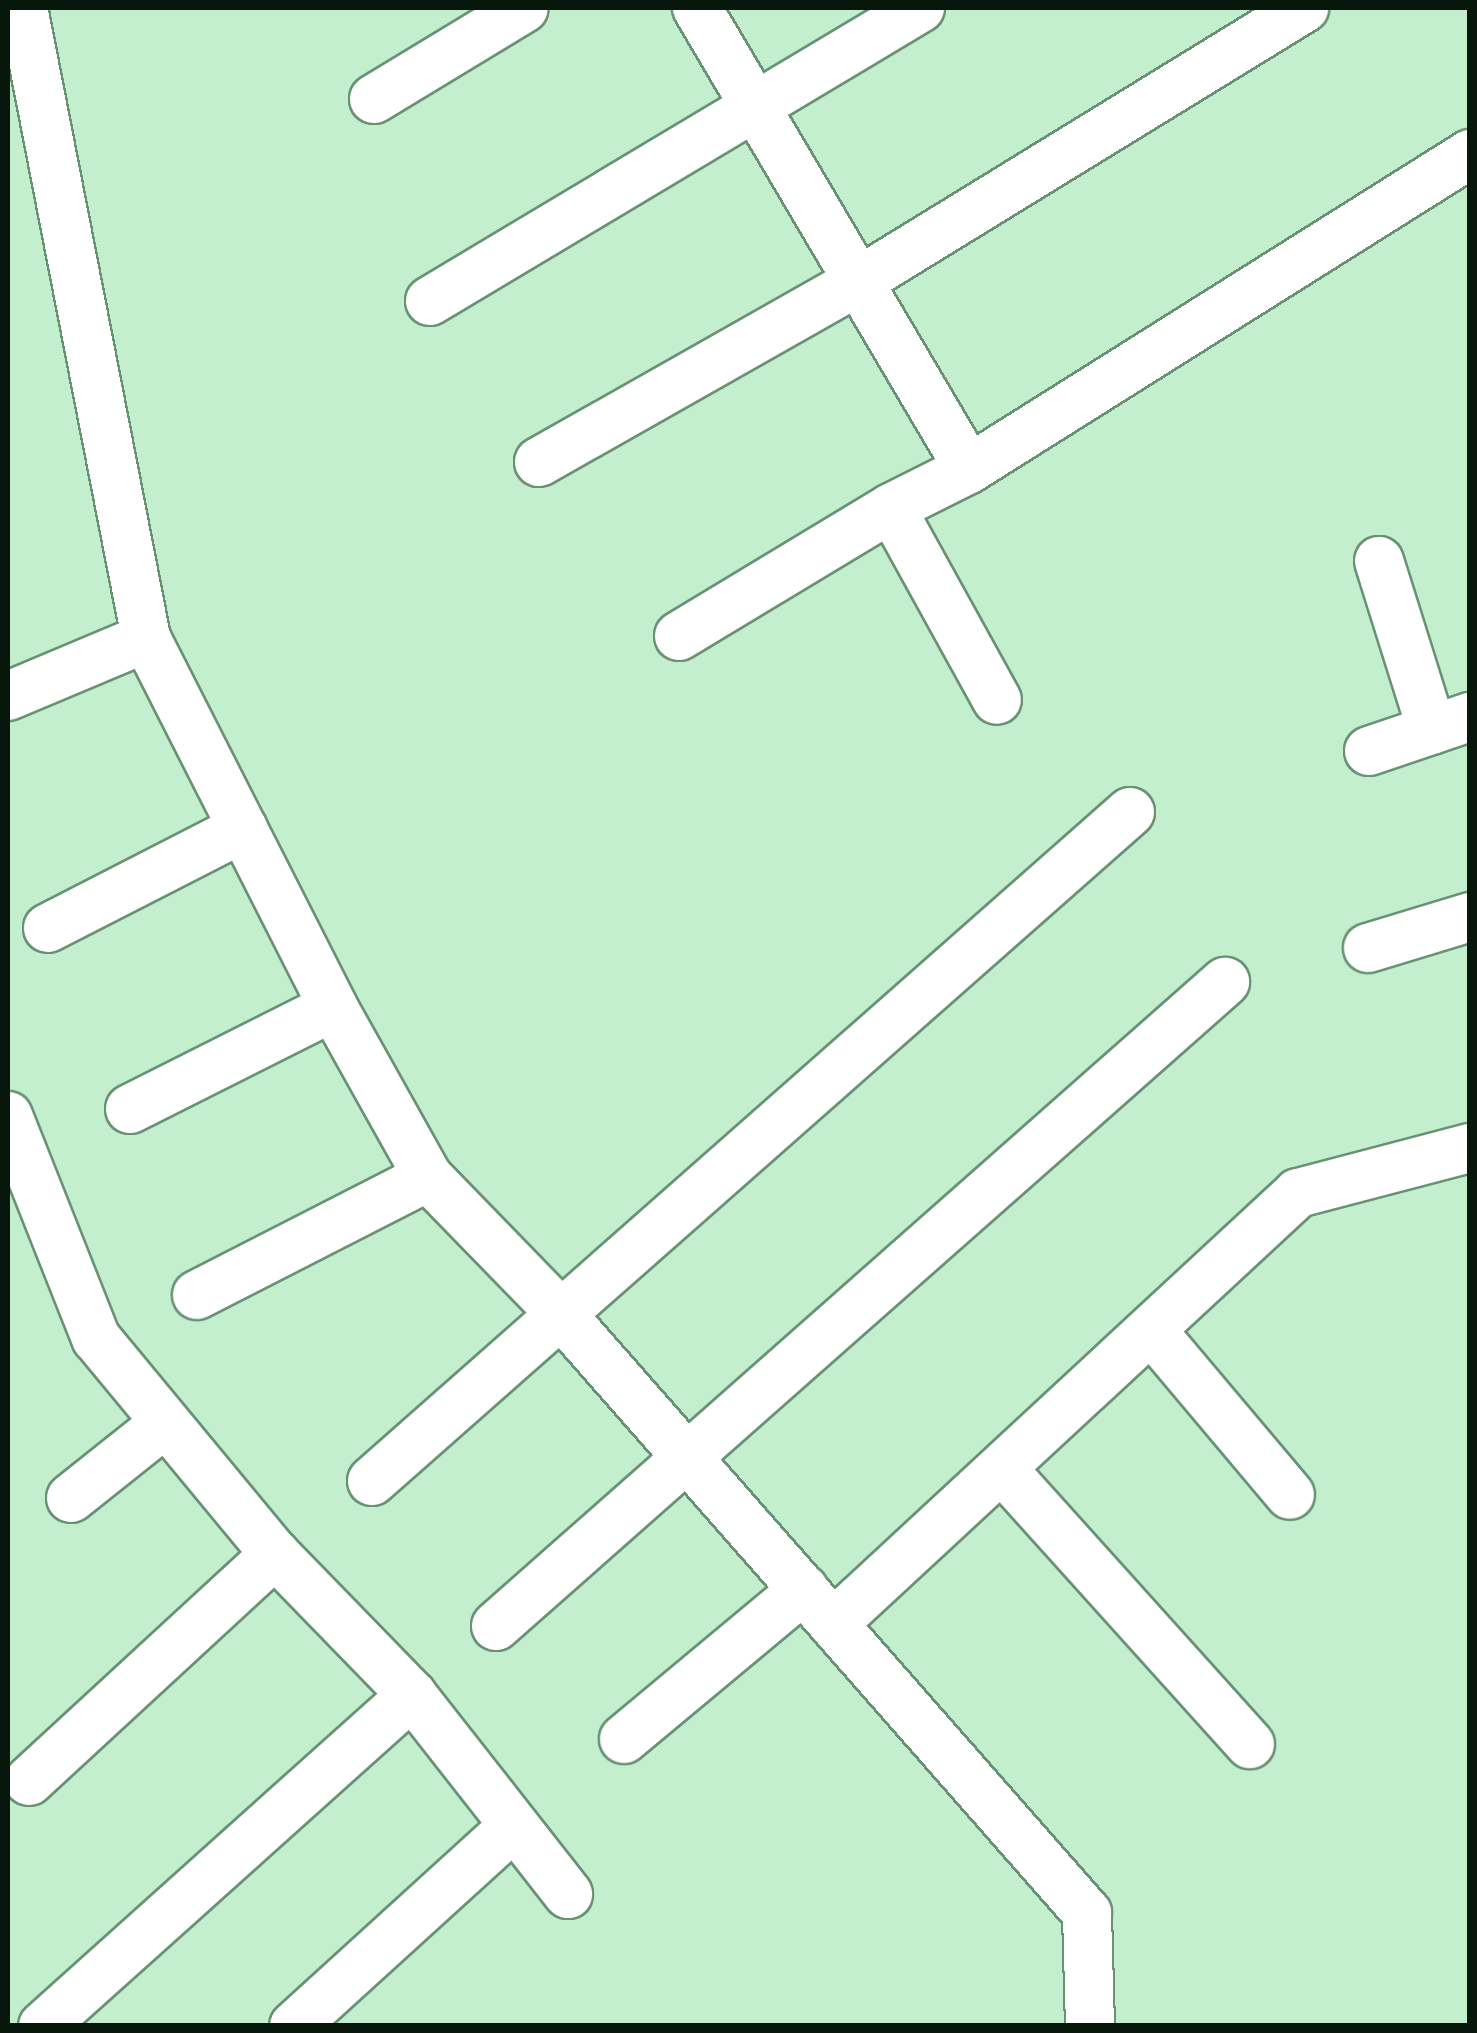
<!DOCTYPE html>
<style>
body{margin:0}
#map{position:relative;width:1477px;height:2033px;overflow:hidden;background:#c3efce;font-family:Georgia,serif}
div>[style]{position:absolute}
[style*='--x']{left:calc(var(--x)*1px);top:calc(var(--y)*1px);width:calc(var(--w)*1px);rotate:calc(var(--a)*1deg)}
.roads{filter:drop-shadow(2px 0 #699274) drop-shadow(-2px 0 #699274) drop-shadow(0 2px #699274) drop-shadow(0 -2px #699274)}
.minor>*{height:48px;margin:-24px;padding:0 24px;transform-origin:24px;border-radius:24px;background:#fff}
span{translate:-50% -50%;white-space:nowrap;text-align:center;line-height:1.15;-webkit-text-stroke:8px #d0fddb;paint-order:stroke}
.frame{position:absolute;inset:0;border:10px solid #07170c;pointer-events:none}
</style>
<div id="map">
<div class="roads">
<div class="minor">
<div style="--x:23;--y:8;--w:642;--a:78.95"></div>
<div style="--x:146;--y:638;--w:414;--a:63.1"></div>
<div style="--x:333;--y:1007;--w:195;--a:60.8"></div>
<div style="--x:428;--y:1177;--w:191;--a:45.8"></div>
<div style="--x:561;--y:1314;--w:797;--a:48.71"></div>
<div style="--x:1087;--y:1913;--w:113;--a:88.5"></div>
<div style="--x:697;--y:8;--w:535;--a:59.46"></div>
<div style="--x:374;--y:99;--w:175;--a:-31.2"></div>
<div style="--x:430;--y:301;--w:571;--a:-30.88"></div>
<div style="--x:539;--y:462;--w:364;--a:-29.5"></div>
<div style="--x:856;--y:283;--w:526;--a:-31.54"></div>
<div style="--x:891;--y:508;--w:219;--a:61.1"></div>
<div style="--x:1379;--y:561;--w:177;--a:72.6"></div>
<div style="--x:679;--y:636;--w:248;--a:-31.1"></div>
<div style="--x:891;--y:508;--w:87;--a:-26.6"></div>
<div style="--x:969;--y:469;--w:592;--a:-32.16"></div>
<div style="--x:8;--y:696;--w:150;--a:-22.8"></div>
<div style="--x:1369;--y:751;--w:107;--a:-18.6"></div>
<div style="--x:48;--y:928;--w:219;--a:-27.1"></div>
<div style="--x:1368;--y:948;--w:107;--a:-16.9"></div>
<div style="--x:130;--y:1109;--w:227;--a:-26.7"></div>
<div style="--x:8;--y:1116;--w:239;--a:68.4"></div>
<div style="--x:96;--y:1338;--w:281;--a:50.4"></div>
<div style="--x:275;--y:1554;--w:197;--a:45.8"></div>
<div style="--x:412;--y:1695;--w:253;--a:51.9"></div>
<div style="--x:197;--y:1295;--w:259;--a:-27.1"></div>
<div style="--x:1152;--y:1331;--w:214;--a:49.9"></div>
<div style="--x:1003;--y:1470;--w:369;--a:48"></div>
<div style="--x:372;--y:1481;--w:1011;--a:-41.43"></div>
<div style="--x:71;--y:1498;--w:120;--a:-38.6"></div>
<div style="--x:833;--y:1624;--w:634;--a:-42.83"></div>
<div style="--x:1298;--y:1193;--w:178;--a:-14.7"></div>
<div style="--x:496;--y:1626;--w:973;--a:-41.46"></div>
<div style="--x:624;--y:1739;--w:234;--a:-39.8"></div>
<div style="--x:29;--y:1781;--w:335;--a:-42.7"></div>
<div style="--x:43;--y:2026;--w:496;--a:-41.9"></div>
<div style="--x:294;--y:2026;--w:297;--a:-42.3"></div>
</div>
</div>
<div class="frame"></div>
</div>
